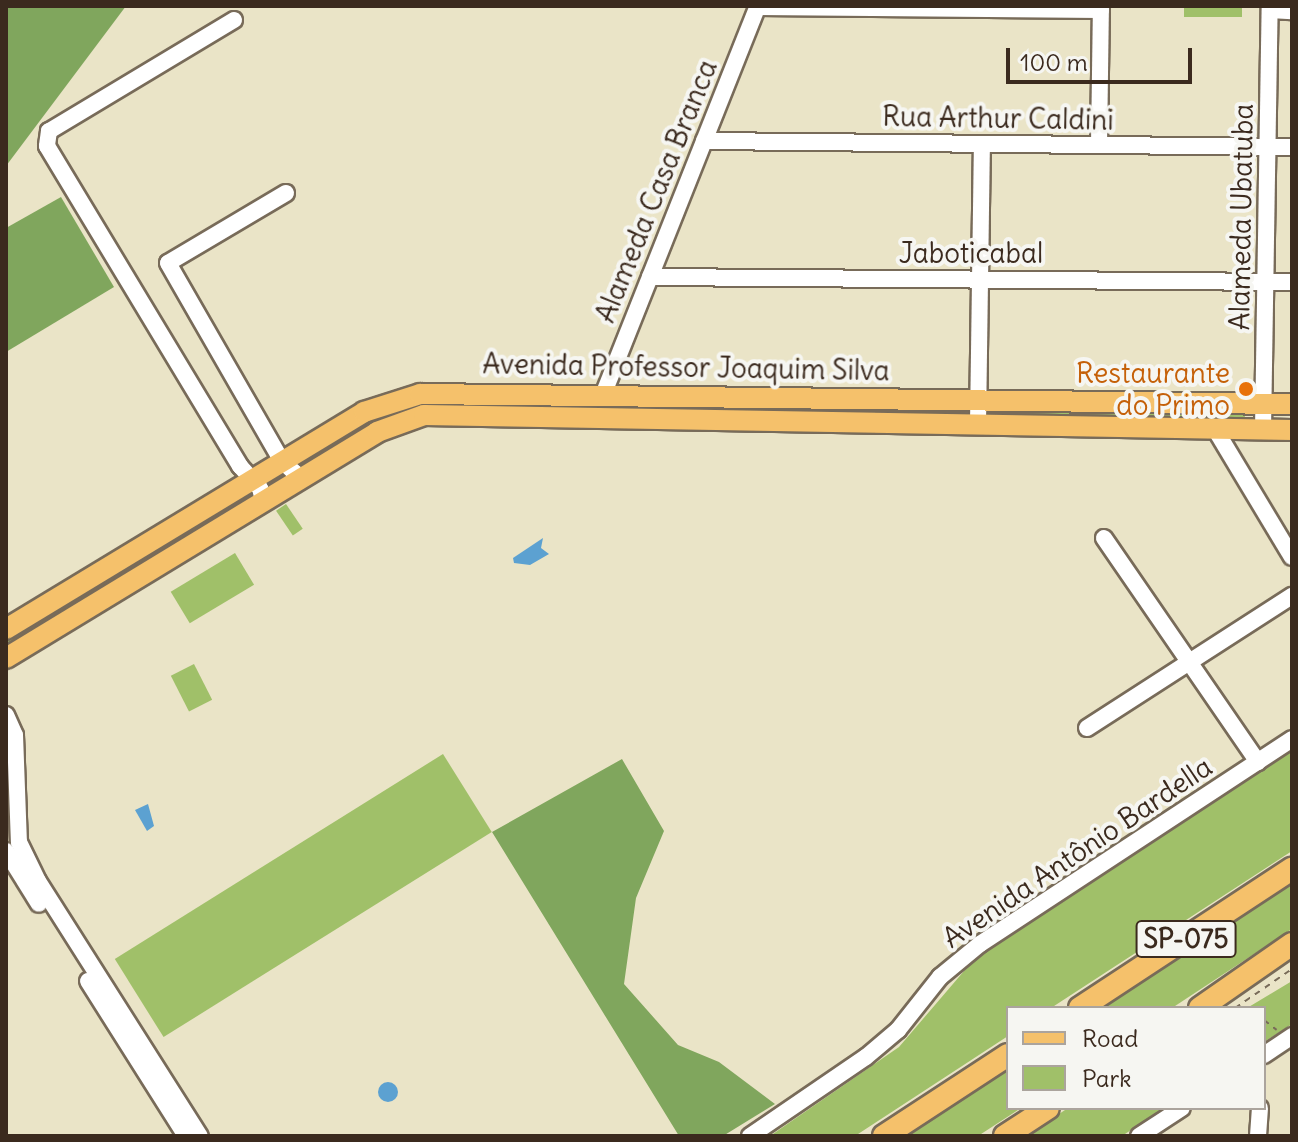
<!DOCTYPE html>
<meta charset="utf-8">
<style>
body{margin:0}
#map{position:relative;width:1298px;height:1142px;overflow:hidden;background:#eae4c7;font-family:Delius,sans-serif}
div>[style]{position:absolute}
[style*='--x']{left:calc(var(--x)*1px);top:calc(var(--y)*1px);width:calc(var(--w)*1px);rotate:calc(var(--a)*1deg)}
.green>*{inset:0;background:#a0c069;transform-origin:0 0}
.forest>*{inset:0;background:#80a65d}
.water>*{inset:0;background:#5ca1d1}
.round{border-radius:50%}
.path>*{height:2px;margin-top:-1px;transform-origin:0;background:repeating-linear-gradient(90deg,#786b59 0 6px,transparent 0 12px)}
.roads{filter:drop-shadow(2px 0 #786b59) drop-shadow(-2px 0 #786b59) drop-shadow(0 2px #786b59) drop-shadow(0 -2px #786b59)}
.minor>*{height:16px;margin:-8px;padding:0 8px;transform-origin:8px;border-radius:8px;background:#fff}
.major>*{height:20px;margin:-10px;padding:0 10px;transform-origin:10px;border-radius:10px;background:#f5c16b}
.highway>*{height:22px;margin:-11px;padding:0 11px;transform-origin:11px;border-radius:11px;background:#f5c16b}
.dots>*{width:22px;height:22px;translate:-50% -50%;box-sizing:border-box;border:4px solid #f6f6f2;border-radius:50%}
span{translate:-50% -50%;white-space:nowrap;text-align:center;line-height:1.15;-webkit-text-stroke:8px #f6f6f2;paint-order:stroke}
.shield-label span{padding:2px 6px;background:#f6f6f2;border:2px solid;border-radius:6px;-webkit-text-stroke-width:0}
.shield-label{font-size:26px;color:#3b2a1e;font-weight:700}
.street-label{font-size:28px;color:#3b2a1e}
.food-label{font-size:28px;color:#c56008}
.right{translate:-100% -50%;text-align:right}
.frame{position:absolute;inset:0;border:8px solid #3b2a1e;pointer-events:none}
.legend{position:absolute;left:1006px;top:1006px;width:260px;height:104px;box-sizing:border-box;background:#f6f6f2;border:2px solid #aba49d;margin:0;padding:10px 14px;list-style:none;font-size:24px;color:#3b2a1e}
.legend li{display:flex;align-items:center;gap:16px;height:40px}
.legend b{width:40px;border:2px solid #aba49d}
.scale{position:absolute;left:1006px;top:48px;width:186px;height:36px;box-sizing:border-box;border:4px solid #3b2a1e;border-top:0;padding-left:10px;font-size:24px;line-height:28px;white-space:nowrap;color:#3b2a1e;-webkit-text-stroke:6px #f6f6f2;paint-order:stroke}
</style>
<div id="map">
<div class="green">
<div style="left:1184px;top:6px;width:58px;height:11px"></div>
<div style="clip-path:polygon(411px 401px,963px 410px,963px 415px,452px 405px,418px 409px,304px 467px,301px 458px)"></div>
<div style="left:1000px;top:407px;width:245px;height:8px;rotate:1deg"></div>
<div style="clip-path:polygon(239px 495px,239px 509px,6px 647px,6px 637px)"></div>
<div style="left:286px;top:504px;width:30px;height:12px;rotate:56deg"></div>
<div style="left:235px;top:553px;width:37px;height:75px;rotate:59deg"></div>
<div style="left:194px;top:664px;width:40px;height:26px;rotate:63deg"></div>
<div style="clip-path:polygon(1292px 748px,1292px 851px,1051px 1008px,1008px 1008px,1008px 1036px,855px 1136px,770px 1136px,899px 1047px,982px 950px)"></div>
<div style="left:443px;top:754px;width:92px;height:387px;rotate:58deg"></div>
<div style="clip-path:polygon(1292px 880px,1292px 929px,1172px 1008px,1098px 1008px)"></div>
<div style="clip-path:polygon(1292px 981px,1292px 1024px,1264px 1042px,1264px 1008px,1247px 1008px)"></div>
<div style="clip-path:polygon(1008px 1067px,1008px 1108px,1021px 1108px,978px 1136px,903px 1136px)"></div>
<div style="clip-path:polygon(1068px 1108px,1164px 1108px,1122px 1136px,1026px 1136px)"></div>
</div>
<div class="forest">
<div style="clip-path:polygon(6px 6px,126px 6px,6px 166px)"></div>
<div style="clip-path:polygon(61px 197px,114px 287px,6px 352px,6px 228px)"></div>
<div style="clip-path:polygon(622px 759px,664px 831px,636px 898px,624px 984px,678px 1045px,719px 1062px,775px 1104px,723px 1136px,679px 1136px,492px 832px)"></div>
</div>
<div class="water">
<div style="clip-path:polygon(543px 538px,541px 548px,549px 554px,530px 565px,514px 563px,513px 558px)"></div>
<div style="clip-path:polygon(148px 804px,154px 826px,147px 831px,135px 810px)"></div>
<div class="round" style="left:378px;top:1082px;width:20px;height:20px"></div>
</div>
<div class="path">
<div style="--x:1235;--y:1008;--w:69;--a:-34.4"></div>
<div style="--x:1264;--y:1020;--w:16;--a:38"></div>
</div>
<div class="roads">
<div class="minor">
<div style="--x:758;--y:7;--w:343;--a:0.5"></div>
<div style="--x:1270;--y:10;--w:22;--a:3"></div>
<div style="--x:234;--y:20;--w:216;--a:149"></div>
<div style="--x:49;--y:131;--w:15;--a:98"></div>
<div style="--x:47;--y:146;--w:374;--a:58.9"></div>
<div style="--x:240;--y:466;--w:30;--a:48"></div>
<div style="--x:260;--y:488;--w:13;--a:77"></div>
<div style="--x:704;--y:141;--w:588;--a:0.58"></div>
<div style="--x:1099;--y:145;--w:139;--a:-89.2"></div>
<div style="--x:286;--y:193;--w:137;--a:149.3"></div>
<div style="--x:168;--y:263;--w:228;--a:60.1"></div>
<div style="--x:282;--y:461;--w:16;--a:43"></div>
<div style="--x:294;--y:472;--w:10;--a:90"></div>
<div style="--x:650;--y:277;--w:642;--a:0.45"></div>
<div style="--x:603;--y:395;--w:419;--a:-68.3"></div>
<div style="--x:978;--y:424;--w:280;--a:-89.2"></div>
<div style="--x:1215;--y:429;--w:149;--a:59"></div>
<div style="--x:1263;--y:430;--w:424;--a:-89.1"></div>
<div style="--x:1104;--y:538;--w:272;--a:55.5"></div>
<div style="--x:6;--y:715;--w:22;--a:66"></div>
<div style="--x:15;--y:735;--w:107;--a:87.9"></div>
<div style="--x:19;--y:842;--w:43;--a:64"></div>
<div style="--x:38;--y:881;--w:302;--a:57.6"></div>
<div style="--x:1087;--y:728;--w:244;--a:-32.8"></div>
<div style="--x:6;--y:851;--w:62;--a:58.1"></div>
<div style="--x:88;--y:981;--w:183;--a:57.7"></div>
<div style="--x:1264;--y:1055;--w:34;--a:-34"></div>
<div style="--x:750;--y:1136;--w:140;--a:-34.3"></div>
<div style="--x:866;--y:1057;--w:42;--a:-40.2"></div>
<div style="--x:898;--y:1030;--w:68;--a:-51.6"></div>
<div style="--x:940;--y:977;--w:52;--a:-39.5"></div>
<div style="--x:980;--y:944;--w:373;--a:-33.3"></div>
<div style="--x:1139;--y:1136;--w:51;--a:-33.1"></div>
<div style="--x:1258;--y:1136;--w:28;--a:-86"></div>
</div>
<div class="major">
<div style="--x:6;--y:629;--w:419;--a:-31.2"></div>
<div style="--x:364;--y:412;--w:59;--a:-17.8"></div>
<div style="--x:420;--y:394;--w:872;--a:0.66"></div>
<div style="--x:6;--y:658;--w:434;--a:-31.3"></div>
<div style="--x:377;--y:432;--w:50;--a:-19.9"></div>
<div style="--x:424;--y:415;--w:868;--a:0.99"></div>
</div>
<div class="highway">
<div style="--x:1080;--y:1008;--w:254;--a:-33.3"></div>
<div style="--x:1200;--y:1008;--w:112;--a:-34.8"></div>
<div style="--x:884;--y:1136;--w:148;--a:-33.2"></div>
<div style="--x:1005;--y:1136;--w:51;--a:-33.1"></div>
</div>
</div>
<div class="dots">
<div style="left:1246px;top:389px;background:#e8710a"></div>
</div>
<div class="shield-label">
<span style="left:1186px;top:939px">SP-075</span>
</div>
<div class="street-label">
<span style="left:998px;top:118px;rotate:1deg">Rua Arthur Caldini</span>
<span style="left:656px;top:191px;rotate:-68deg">Alameda Casa Branca</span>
<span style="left:1241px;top:217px;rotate:-89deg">Alameda Ubatuba</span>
<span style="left:971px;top:253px">Jaboticabal</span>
<span style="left:686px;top:367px;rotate:1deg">Avenida Professor Joaquim Silva</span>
<span style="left:1077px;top:852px;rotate:-34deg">Avenida Antônio Bardella</span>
</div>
<div class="food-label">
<span class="right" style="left:1230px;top:389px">Restaurante<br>do Primo</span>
</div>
<div class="frame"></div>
<ul class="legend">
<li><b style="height:10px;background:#f5c16b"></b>Road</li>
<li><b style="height:22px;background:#a0c069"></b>Park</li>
</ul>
<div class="scale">100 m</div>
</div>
